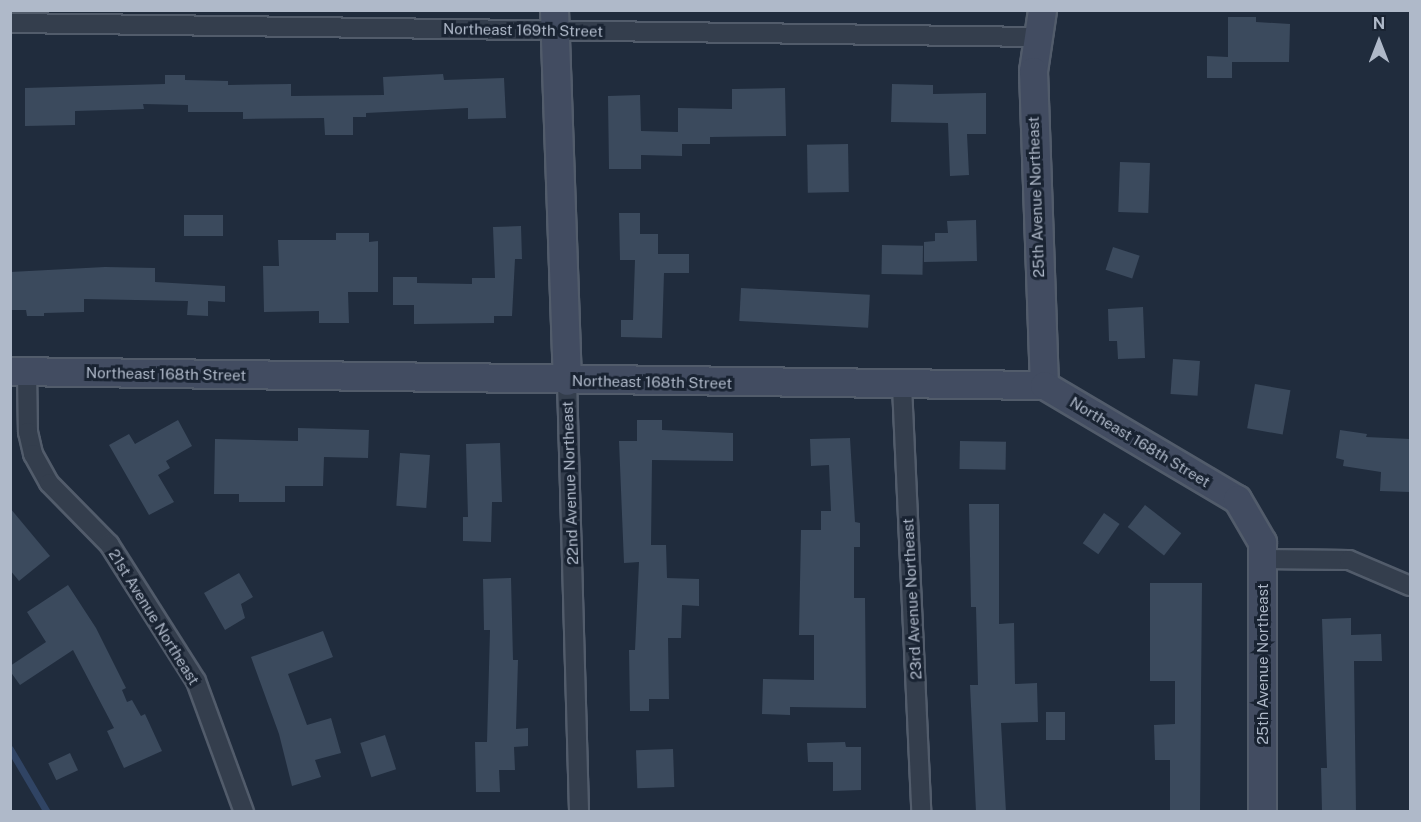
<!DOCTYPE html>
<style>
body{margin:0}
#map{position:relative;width:1421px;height:822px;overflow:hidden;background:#202c3d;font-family:"Public Sans",sans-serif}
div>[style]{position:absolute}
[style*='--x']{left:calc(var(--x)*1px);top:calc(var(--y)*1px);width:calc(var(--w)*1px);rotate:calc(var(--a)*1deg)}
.stream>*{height:7px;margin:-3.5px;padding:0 3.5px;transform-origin:3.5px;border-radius:3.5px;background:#304464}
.building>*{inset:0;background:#3b4a5d;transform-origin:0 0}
.roads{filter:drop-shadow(2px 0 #525c6b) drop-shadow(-2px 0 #525c6b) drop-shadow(0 2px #525c6b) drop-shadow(0 -2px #525c6b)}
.street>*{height:18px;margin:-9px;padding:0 9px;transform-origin:9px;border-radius:9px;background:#343e4d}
.secondary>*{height:27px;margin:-13.5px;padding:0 13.5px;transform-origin:13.5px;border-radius:13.5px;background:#424c61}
span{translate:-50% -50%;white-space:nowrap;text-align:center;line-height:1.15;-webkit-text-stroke:6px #192332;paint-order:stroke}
.street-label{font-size:15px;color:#afb9c9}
.frame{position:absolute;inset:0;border:12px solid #afb9c9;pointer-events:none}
.north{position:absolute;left:1349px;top:12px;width:60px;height:60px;-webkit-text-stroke:4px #192332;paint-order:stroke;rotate:0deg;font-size:16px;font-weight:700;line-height:24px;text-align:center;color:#afb9c9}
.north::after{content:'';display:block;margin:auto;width:21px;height:27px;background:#afb9c9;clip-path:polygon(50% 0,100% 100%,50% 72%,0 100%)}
</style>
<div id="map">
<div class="stream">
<div style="--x:10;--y:749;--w:73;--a:59.6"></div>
</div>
<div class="building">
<div style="clip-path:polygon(1228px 17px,1256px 17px,1256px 22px,1290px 24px,1289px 62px,1232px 62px,1232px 78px,1207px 78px,1207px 56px,1228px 57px)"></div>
<div style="clip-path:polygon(443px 74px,444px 80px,504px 78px,506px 118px,468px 119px,468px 108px,366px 113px,366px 117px,353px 117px,353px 135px,325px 135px,324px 118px,243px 119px,243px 112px,188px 112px,188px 105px,143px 104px,144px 109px,75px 111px,75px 125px,25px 126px,25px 88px,165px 84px,165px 75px,185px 75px,185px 80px,228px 81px,228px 85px,291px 84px,291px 96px,384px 95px,383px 77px)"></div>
<div style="clip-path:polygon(892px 84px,933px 85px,933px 94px,986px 93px,986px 134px,967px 134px,969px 175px,950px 176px,948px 123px,891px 122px)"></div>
<div style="clip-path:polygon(785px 88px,786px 136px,710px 137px,710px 144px,682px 144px,682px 156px,641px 155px,641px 169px,609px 169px,608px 96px,640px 95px,641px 131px,678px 132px,678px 108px,732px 109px,732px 89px)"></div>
<div style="left:848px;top:144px;width:48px;height:41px;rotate:89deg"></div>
<div style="left:1120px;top:162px;width:30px;height:50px;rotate:2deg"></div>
<div style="clip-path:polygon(619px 213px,640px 213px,640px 234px,658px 234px,658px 254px,689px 254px,689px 273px,664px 273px,662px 338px,621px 337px,621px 320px,633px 320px,635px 260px,620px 260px)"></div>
<div style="left:223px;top:215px;width:21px;height:39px;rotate:90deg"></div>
<div style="clip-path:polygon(976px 220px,977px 261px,924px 262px,924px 242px,935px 241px,935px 233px,948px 233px,947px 221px)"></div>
<div style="clip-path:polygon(521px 226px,522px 259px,515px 259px,512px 316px,494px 316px,494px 323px,414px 324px,414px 305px,393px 305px,393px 277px,417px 277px,417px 283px,472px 284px,472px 278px,495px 278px,493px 227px)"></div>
<div style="clip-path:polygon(336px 233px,369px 233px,369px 242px,378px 241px,378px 292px,348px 292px,349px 323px,319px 323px,319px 311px,264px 312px,263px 266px,279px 266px,278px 240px,336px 240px)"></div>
<div style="left:882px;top:245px;width:41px;height:29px;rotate:1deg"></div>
<div style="left:1113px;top:247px;width:28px;height:24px;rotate:18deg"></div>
<div style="clip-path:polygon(105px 267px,155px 268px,155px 282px,225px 286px,225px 302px,208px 301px,208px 316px,187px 315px,188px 301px,84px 299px,84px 312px,44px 313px,44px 316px,27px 316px,26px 310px,10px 310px,10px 272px)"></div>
<div style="left:741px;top:288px;width:129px;height:33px;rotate:3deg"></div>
<div style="clip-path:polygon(1143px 307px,1145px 358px,1118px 359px,1117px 341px,1109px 341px,1108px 309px)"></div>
<div style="left:1173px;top:359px;width:27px;height:35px;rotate:4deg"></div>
<div style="left:1255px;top:384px;width:36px;height:45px;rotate:10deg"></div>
<div style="clip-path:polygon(178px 420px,192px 446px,166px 461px,170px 468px,158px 475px,174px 502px,149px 515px,109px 445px,129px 434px,135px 444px)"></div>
<div style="clip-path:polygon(637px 420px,662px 420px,662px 430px,733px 433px,733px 461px,652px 460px,651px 545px,666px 545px,667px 578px,699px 579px,699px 606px,682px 605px,681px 638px,668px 638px,669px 699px,649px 699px,649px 711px,630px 711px,629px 650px,635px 650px,639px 562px,624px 563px,619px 441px,637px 441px)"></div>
<div style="clip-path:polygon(298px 428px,369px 430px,368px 458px,324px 457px,323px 486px,285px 486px,285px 502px,239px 502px,239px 494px,214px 494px,215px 439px,298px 441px)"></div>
<div style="clip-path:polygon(1340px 430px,1367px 434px,1366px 437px,1410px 439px,1410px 492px,1380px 491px,1381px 472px,1343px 466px,1344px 460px,1336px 458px)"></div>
<div style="clip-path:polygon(850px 438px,855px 522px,860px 523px,860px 547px,854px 547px,854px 598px,865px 598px,866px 708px,790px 707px,790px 715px,762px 714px,763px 679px,814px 680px,814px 635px,799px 635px,801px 530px,821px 530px,821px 511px,831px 511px,829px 465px,811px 466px,810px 439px)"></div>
<div style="left:960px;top:441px;width:46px;height:28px;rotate:1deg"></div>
<div style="clip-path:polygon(500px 443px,502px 502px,492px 502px,491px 542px,463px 541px,463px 517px,468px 517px,466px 444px)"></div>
<div style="left:400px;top:453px;width:30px;height:53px;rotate:4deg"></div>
<div style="clip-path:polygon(969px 504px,999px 504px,999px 624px,1014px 623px,1015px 684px,1037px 683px,1038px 722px,1001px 723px,1006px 812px,976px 812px,970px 685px,978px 685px,976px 607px,971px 607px)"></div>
<div style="left:1145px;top:505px;width:46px;height:28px;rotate:38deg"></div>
<div style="clip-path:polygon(10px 508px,50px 556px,19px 581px,10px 570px)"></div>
<div style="left:1104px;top:513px;width:19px;height:37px;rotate:35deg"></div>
<div style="clip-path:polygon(239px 573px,253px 597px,241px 604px,245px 618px,225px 630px,204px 593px)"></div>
<div style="clip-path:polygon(511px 578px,513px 660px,518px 660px,516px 729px,528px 728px,528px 746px,514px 747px,515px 770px,499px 770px,500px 792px,476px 792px,475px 742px,487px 742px,490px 630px,484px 630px,483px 579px)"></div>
<div style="clip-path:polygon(1150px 583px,1202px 583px,1200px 812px,1170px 812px,1170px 760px,1155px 760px,1154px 725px,1175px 724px,1175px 681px,1150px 681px)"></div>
<div style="clip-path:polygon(68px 585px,96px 628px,126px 688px,122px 690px,127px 702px,132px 700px,141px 716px,145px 714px,162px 751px,124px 768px,107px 731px,114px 728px,73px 650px,20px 685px,10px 671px,10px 666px,46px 642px,27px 612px)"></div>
<div style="clip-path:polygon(1351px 618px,1351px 635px,1381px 634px,1382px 661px,1354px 661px,1356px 812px,1322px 812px,1321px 768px,1327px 768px,1322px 619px)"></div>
<div style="clip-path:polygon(323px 631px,333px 657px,288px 674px,307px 725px,331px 718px,341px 753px,315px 760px,321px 777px,292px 786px,279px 734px,251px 657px)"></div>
<div style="left:1046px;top:712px;width:19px;height:28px"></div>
<div style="left:385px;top:735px;width:36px;height:26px;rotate:72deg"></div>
<div style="clip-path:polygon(845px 742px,846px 747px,861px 747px,861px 790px,833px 791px,833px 762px,808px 762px,807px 743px)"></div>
<div style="left:673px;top:749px;width:38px;height:37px;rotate:88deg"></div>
<div style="left:70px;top:753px;width:19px;height:24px;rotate:65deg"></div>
</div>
<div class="roads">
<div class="street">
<div style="--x:10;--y:23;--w:1025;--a:0.78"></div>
<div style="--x:27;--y:371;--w:61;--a:89.1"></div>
<div style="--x:28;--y:432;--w:23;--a:77"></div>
<div style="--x:33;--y:454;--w:33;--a:61"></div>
<div style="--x:49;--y:483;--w:86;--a:45.5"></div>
<div style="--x:109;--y:544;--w:162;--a:57.6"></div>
<div style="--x:196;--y:681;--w:140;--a:69.9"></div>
<div style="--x:567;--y:381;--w:431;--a:88.4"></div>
<div style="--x:902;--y:386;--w:426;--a:87.4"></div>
<div style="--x:1262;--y:559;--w:87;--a:0.7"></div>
<div style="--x:1349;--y:560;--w:66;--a:23.1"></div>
</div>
<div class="secondary">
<div style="--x:554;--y:10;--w:371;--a:88"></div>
<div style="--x:1042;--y:10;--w:62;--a:98.4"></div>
<div style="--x:1033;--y:71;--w:314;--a:88"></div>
<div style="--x:10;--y:371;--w:1034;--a:0.78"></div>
<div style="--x:1044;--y:385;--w:224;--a:30.6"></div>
<div style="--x:1237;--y:499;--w:50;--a:59.8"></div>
<div style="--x:1262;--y:542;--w:270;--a:90"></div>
</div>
</div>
<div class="street-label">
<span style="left:523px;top:30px;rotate:1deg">Northeast 169th Street</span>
<span style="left:1036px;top:197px;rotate:-92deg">25th Avenue Northeast</span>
<span style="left:166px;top:374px;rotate:1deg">Northeast 168th Street</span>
<span style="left:652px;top:382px;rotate:1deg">Northeast 168th Street</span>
<span style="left:1140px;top:442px;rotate:31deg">Northeast 168th Street</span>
<span style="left:570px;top:483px;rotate:-92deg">22nd Avenue Northeast</span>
<span style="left:912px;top:599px;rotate:-93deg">23rd Avenue Northeast</span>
<span style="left:154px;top:617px;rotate:58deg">21st Avenue Northeast</span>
<span style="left:1263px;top:664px;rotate:-90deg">25th Avenue Northeast</span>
</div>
<div class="frame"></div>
<div class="north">N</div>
</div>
